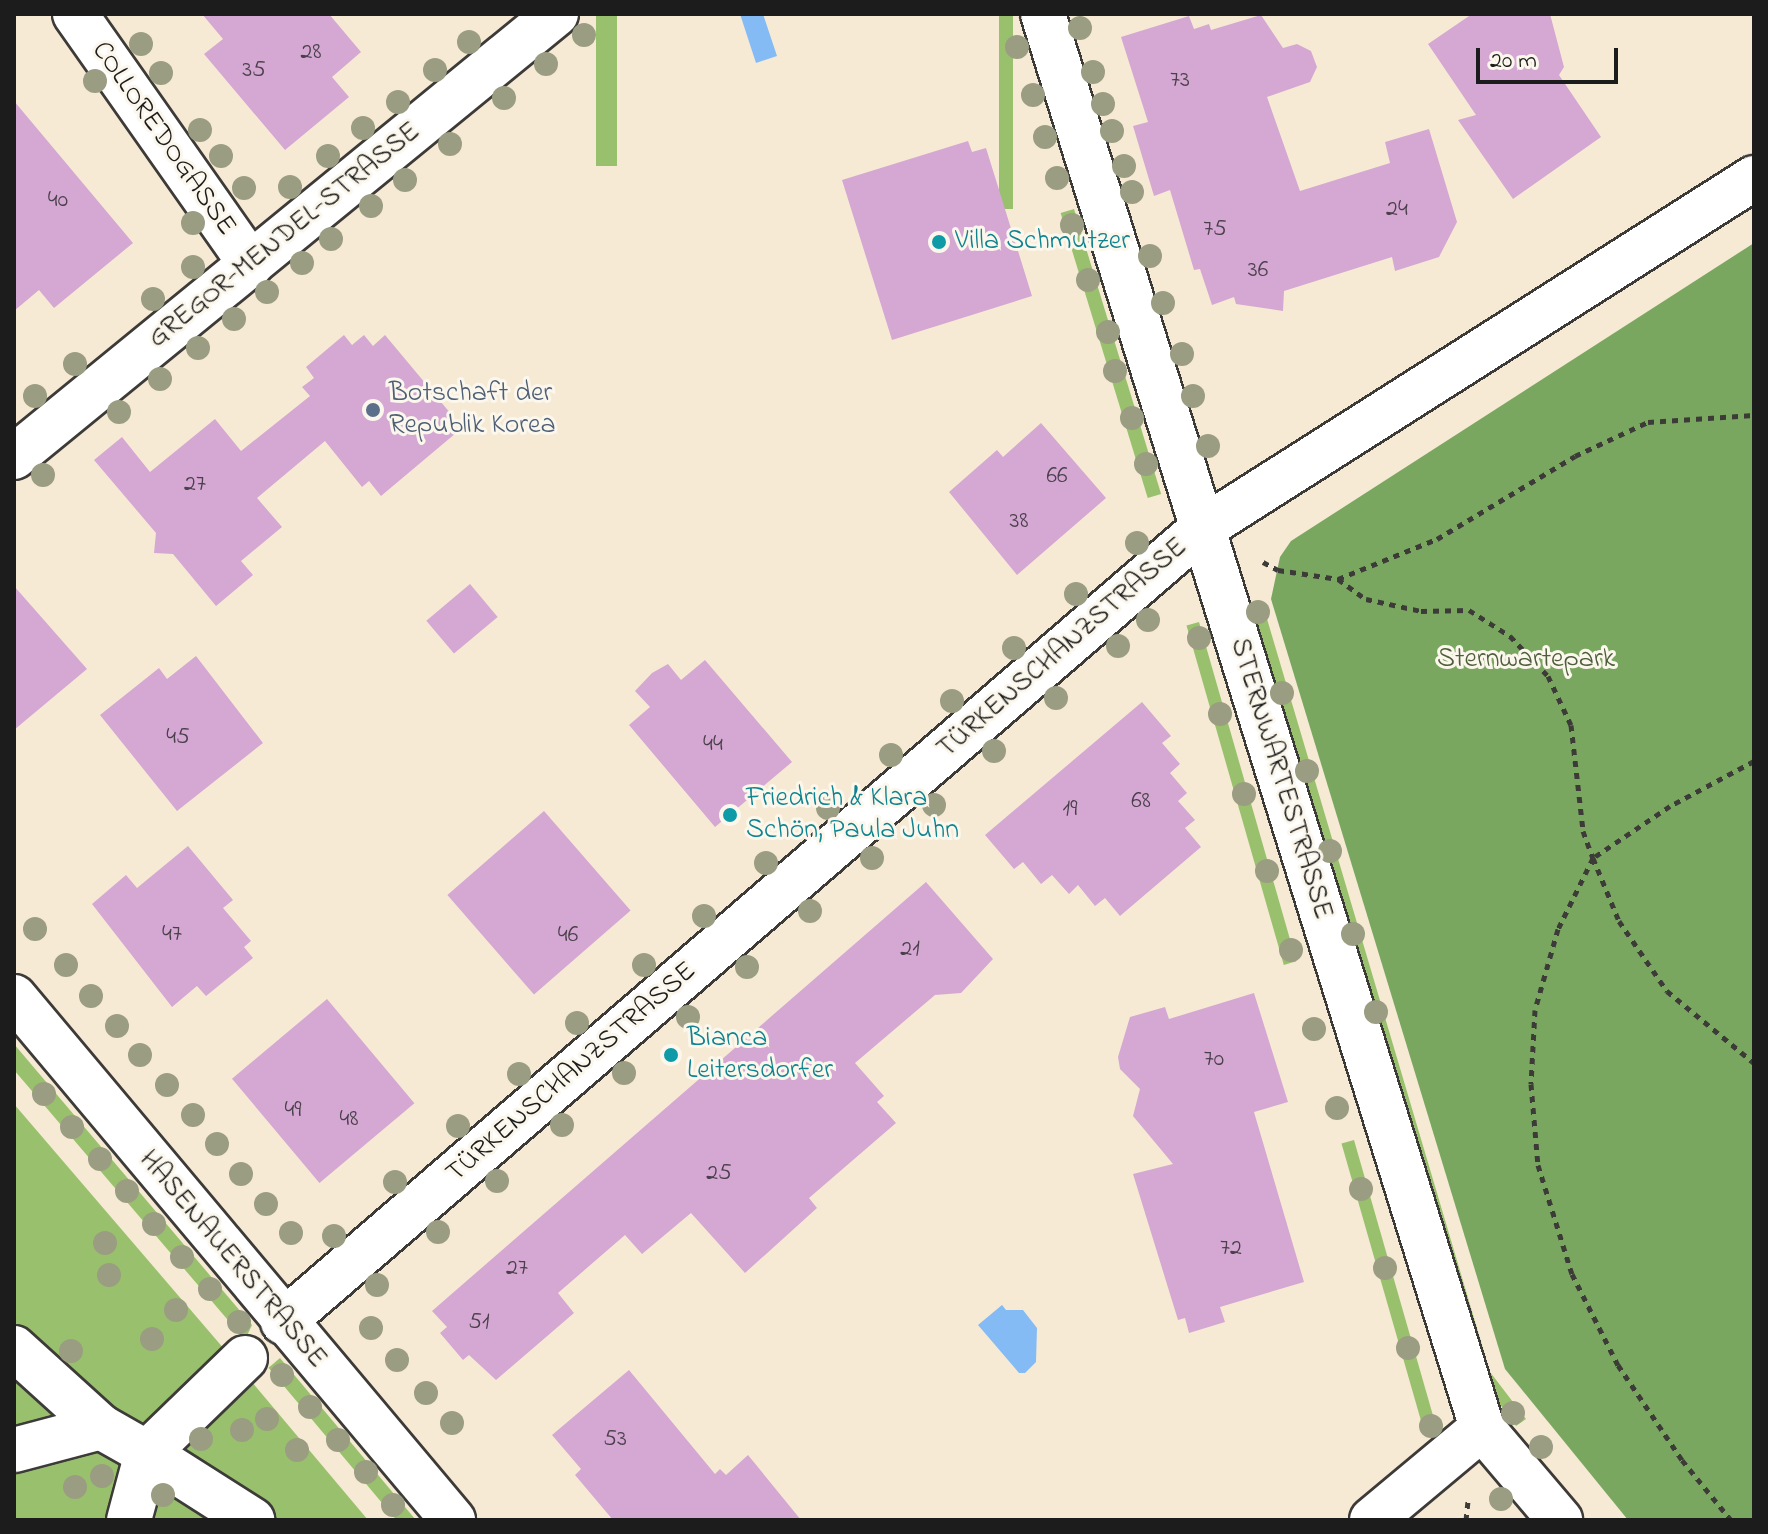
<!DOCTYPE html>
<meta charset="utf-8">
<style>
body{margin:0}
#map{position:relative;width:1768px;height:1534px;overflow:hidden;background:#f6ead5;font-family:"Indie Flower",sans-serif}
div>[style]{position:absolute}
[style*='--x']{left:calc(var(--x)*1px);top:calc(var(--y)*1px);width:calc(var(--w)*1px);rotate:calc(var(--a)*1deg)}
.green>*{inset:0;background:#99c16d;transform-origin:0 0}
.forest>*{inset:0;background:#7aa760}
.water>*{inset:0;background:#84bbf4}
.building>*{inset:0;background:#d4a8d3;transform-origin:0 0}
.path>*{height:5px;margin-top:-2.5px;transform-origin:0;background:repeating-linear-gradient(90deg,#3d3b38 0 6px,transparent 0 12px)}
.roads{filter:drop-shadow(2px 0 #3d3b38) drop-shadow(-2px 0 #3d3b38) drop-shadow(0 2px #3d3b38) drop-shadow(0 -2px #3d3b38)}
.minor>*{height:44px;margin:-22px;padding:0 22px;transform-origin:22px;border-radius:22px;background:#fff}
.trees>*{width:24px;height:24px;margin:-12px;border-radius:50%;background:#9a9d81}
.dots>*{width:22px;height:22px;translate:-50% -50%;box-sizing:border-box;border:4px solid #fbf7ec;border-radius:50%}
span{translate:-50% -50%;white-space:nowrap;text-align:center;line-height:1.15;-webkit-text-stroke:6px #fbf7ec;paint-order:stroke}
.number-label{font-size:24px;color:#4a3f4a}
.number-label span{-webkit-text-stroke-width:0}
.street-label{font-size:28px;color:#1c1c1c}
.culture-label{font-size:28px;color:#0d838f}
.left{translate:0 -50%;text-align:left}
.service-label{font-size:28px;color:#4e5e75}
.park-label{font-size:28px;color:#4e5e3c}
.frame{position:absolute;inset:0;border:16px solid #1c1c1c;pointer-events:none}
.scale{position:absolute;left:1476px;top:48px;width:142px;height:36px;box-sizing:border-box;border:4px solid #1c1c1c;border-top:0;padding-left:10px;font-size:24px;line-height:28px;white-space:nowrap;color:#1c1c1c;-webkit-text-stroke:6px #fbf7ec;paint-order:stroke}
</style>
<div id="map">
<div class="green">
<div style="left:596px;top:14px;width:21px;height:152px"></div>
<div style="left:999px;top:14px;width:14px;height:195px"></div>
<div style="left:1074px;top:209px;width:298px;height:14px;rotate:73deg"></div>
<div style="clip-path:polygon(1262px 602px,1490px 1372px,1526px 1419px,1516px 1426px,1479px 1376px,1251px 606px)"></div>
<div style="left:1199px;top:622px;width:353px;height:13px;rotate:74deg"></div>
<div style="clip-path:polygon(14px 1044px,252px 1325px,245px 1340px,14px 1070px)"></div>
<div style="clip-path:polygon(14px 1104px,225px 1350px,368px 1520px,14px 1520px)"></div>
<div style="left:1354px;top:1140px;width:304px;height:13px;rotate:74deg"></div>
<div style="left:280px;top:1358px;width:212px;height:15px;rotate:50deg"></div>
</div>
<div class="forest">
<div style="clip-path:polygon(1754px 243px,1754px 1520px,1628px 1520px,1505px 1369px,1271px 599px,1280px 557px,1291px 541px)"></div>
</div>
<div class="water">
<div style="clip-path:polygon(740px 14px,763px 14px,777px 56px,756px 63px)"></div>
<div style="clip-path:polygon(1002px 1305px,1006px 1310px,1023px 1310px,1037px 1328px,1036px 1362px,1025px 1373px,1019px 1373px,978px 1325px)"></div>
</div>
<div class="building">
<div style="clip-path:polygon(202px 14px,329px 14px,361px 52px,332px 77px,349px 97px,285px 150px,204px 54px,223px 39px)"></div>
<div style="clip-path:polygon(1472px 14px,1550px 14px,1564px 67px,1559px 75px,1601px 137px,1513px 199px,1458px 120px,1476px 115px,1428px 44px)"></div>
<div style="clip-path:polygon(1261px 15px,1283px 48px,1297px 44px,1311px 51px,1317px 67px,1310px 82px,1267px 97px,1300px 191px,1390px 163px,1385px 142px,1429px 129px,1457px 222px,1439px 257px,1395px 271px,1392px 257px,1284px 291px,1283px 311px,1236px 304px,1234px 297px,1212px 305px,1200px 269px,1194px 270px,1170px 190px,1154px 196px,1133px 126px,1148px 122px,1121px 37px,1189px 16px,1194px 29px,1209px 24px,1211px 30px)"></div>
<div style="clip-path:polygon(14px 101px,133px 243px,54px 308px,39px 290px,14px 311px)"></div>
<div style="clip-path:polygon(968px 141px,972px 152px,986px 148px,1032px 296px,892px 340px,842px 180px)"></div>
<div style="clip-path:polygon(344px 335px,352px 345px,364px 335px,373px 346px,385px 335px,451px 414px,445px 420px,456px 433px,381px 496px,369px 481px,362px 487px,325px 441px,257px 498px,282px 527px,241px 561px,253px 575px,216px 606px,173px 554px,154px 553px,156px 533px,94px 460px,122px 437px,150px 472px,215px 419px,241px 451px,310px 396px,302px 387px,314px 378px,306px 367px)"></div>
<div style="clip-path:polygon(1041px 423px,1106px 498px,1017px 575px,949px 492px,997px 450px,1003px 457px)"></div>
<div style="left:470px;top:584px;width:43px;height:57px;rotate:50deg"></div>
<div style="clip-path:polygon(14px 586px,87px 669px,14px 730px)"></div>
<div style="clip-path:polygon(196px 656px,263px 743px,177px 811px,100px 715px,159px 668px,167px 679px)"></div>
<div style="clip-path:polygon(705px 660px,792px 762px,715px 827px,629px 725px,650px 707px,635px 691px,652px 673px,668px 664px,681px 680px)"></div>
<div style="clip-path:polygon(1142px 702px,1171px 736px,1162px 743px,1180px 764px,1170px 773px,1187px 793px,1178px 801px,1195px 820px,1185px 828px,1201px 847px,1120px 916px,1105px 898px,1095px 906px,1078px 885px,1069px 894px,1052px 875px,1041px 884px,1023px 862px,1014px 869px,985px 835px)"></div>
<div style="left:544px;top:811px;width:132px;height:128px;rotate:49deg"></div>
<div style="clip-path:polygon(188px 846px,233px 900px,223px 908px,251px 941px,244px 947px,253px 958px,206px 996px,197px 986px,172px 1007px,92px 904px,126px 875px,137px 888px)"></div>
<div style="clip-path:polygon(926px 882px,993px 959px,961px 993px,935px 995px,855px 1063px,884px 1096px,877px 1102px,896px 1123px,809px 1198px,817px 1208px,745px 1273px,691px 1213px,642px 1254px,625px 1235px,558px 1293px,574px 1313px,496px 1380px,469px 1355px,463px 1360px,440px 1333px,447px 1327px,432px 1311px)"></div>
<div style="clip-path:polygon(1254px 993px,1288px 1102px,1254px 1112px,1304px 1282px,1220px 1307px,1225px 1322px,1189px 1333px,1185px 1318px,1178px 1320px,1133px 1174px,1173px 1164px,1133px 1116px,1140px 1089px,1120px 1069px,1118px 1057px,1130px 1017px,1165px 1007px,1169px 1019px)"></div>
<div style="left:327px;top:999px;width:136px;height:124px;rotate:50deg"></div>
<div style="clip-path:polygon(629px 1370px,715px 1474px,720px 1469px,726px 1475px,748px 1455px,801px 1520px,613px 1520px,575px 1475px,581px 1469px,552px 1435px)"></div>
</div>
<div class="path">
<div style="--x:1263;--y:562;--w:17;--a:28"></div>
<div style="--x:1278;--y:570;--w:61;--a:8.5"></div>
<div style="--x:1338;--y:579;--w:107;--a:-22"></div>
<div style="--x:1437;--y:539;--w:161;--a:-31"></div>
<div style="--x:1575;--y:456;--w:81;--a:-25"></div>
<div style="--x:1648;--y:422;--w:106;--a:-3.8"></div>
<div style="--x:1338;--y:579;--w:34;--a:36"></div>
<div style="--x:1366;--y:599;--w:56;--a:12.3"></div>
<div style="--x:1421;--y:611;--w:48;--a:-1.2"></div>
<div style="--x:1469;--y:610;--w:49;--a:32.4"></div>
<div style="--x:1510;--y:636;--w:55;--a:46.5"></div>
<div style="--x:1548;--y:676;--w:54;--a:64.9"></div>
<div style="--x:1571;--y:725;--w:107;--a:83.5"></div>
<div style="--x:1583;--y:831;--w:29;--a:70"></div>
<div style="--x:1593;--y:858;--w:79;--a:116.2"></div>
<div style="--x:1558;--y:929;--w:84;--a:105.9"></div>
<div style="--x:1535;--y:1010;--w:74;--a:93.1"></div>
<div style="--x:1531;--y:1084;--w:81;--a:85.1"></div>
<div style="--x:1538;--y:1165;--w:114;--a:72.7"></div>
<div style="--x:1572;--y:1274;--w:102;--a:63.2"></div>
<div style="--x:1618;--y:1365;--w:115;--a:56"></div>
<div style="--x:1682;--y:1460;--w:77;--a:50.8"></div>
<div style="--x:1754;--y:761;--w:95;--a:151.8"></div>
<div style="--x:1670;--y:806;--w:93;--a:146"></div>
<div style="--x:1593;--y:858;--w:68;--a:67.6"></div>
<div style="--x:1619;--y:921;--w:85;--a:55.6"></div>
<div style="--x:1667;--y:991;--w:113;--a:39.6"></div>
<div style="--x:1466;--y:1520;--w:19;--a:-84"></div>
</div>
<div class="roads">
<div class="minor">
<div style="--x:75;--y:14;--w:306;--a:54.9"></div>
<div style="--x:1043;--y:14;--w:1481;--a:72.75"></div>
<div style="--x:1482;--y:1428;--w:121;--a:49.7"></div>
<div style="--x:14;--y:457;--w:700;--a:-39.26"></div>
<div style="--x:14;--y:997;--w:683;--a:49.99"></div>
<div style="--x:283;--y:1322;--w:1215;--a:-40.8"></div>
<div style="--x:1203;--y:528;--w:653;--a:-32.42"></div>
<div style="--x:14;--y:1348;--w:118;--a:42.2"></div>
<div style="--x:101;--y:1427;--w:53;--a:29.5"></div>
<div style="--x:147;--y:1453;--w:69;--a:105"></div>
<div style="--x:245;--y:1358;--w:136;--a:135.9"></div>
<div style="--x:147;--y:1453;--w:125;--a:32.5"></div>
<div style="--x:14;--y:1450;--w:90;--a:-14.8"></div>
<div style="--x:1372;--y:1520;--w:143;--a:-39.9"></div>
</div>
</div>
<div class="trees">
<div style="left:1080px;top:28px"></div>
<div style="left:584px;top:35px"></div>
<div style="left:469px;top:42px"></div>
<div style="left:141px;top:44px"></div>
<div style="left:1017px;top:47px"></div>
<div style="left:546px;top:64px"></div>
<div style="left:435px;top:70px"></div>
<div style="left:1093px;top:72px"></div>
<div style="left:161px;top:73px"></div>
<div style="left:95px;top:81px"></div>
<div style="left:1033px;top:95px"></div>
<div style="left:504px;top:98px"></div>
<div style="left:398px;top:102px"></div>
<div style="left:1103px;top:104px"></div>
<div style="left:363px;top:128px"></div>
<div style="left:200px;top:130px"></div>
<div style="left:1112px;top:131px"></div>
<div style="left:1045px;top:137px"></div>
<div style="left:450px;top:144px"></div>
<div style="left:221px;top:156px"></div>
<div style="left:328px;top:156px"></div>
<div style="left:1124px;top:166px"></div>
<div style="left:1057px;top:178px"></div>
<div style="left:405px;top:180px"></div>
<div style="left:290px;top:187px"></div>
<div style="left:244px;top:188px"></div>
<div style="left:1132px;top:192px"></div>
<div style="left:371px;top:206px"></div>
<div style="left:193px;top:223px"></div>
<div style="left:1072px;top:225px"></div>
<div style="left:331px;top:239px"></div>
<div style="left:1150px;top:256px"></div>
<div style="left:302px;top:263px"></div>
<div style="left:193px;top:267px"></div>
<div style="left:1088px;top:280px"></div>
<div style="left:267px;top:292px"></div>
<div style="left:153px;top:299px"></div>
<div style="left:1163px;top:303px"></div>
<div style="left:234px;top:319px"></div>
<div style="left:1108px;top:332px"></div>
<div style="left:198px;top:348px"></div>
<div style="left:1182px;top:354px"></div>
<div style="left:75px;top:364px"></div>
<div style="left:1115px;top:371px"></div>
<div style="left:160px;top:379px"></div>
<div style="left:35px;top:396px"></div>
<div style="left:1193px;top:396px"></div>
<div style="left:119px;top:412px"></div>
<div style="left:1132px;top:418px"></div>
<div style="left:1208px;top:446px"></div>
<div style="left:1146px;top:464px"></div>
<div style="left:43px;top:475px"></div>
<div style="left:1137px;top:543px"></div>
<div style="left:1076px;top:594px"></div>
<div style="left:1258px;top:612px"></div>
<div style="left:1148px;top:620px"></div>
<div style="left:1199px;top:638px"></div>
<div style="left:1118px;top:646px"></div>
<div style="left:1014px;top:648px"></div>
<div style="left:1282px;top:693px"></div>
<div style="left:1056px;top:698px"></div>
<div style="left:952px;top:701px"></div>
<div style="left:1220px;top:714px"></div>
<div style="left:994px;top:751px"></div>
<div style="left:891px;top:755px"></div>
<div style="left:1307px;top:771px"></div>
<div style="left:1244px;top:794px"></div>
<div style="left:934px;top:805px"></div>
<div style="left:828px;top:808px"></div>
<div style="left:1330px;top:851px"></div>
<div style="left:872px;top:858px"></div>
<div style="left:766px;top:863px"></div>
<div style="left:1267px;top:871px"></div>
<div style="left:810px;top:911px"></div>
<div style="left:704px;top:916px"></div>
<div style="left:35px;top:929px"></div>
<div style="left:1353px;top:934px"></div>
<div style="left:1291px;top:950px"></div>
<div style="left:66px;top:965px"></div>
<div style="left:644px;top:965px"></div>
<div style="left:747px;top:967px"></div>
<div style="left:91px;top:996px"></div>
<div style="left:1376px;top:1012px"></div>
<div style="left:688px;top:1017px"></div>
<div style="left:577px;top:1023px"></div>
<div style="left:117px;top:1026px"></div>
<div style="left:1314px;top:1029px"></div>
<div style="left:140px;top:1055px"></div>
<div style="left:624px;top:1073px"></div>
<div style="left:519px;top:1074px"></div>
<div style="left:167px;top:1085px"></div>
<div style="left:44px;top:1094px"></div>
<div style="left:1337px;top:1108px"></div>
<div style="left:193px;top:1115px"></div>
<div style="left:562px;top:1125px"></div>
<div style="left:458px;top:1126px"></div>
<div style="left:72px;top:1127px"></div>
<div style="left:217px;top:1144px"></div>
<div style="left:100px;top:1159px"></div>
<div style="left:241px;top:1174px"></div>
<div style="left:497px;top:1181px"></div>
<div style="left:395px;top:1182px"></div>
<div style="left:1361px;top:1189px"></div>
<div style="left:127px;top:1191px"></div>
<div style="left:266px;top:1204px"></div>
<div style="left:154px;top:1224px"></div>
<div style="left:438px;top:1232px"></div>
<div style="left:291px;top:1233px"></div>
<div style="left:334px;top:1236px"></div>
<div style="left:105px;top:1243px"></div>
<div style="left:182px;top:1257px"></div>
<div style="left:1385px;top:1268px"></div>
<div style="left:109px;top:1275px"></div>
<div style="left:377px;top:1285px"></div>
<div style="left:210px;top:1289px"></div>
<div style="left:176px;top:1310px"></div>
<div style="left:239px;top:1322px"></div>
<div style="left:371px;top:1328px"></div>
<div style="left:152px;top:1339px"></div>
<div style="left:1408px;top:1348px"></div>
<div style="left:71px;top:1351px"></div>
<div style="left:397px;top:1360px"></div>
<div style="left:282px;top:1375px"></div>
<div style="left:426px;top:1393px"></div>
<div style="left:310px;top:1407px"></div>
<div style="left:1513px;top:1413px"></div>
<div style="left:267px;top:1419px"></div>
<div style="left:452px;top:1423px"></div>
<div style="left:1431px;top:1426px"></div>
<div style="left:242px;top:1430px"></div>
<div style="left:201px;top:1439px"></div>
<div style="left:338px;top:1440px"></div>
<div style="left:1541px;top:1447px"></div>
<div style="left:297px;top:1450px"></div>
<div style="left:366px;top:1472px"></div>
<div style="left:102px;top:1476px"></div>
<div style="left:75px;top:1487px"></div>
<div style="left:163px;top:1495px"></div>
<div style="left:1501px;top:1499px"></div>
<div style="left:393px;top:1505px"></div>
</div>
<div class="dots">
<div style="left:939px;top:242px;background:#0f9aa8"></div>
<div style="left:373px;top:410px;background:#5c6f8a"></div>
<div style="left:730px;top:815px;background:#0f9aa8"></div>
<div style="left:671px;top:1055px;background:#0f9aa8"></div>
</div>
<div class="number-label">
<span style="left:311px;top:53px">28</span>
<span style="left:254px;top:71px">35</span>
<span style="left:1180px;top:81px">73</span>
<span style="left:58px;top:201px">40</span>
<span style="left:1397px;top:210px">24</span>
<span style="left:1215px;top:230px">75</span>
<span style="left:1258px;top:271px">36</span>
<span style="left:1057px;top:477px">66</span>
<span style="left:195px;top:485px">27</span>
<span style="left:1019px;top:522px">38</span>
<span style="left:178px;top:738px">45</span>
<span style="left:713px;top:745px">44</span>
<span style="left:1141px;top:802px">68</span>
<span style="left:1070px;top:810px">19</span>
<span style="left:172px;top:935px">47</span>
<span style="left:568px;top:936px">46</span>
<span style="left:910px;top:950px">21</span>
<span style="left:1214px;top:1060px">70</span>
<span style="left:293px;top:1111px">49</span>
<span style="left:349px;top:1120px">48</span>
<span style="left:719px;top:1174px">25</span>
<span style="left:1231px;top:1249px">72</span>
<span style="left:517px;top:1269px">27</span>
<span style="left:479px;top:1323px">51</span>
<span style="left:615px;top:1440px">53</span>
</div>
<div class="street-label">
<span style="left:163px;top:139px;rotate:55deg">COLLOREDOGASSE</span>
<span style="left:285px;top:236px;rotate:-39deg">GREGOR-MENDEL-STRASSE</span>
<span style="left:1063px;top:649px;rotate:-41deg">TÜRKENSCHANZSTRASSE</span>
<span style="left:1280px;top:779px;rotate:73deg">STERNWARTESTRASSE</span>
<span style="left:572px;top:1073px;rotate:-41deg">TÜRKENSCHANZSTRASSE</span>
<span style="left:232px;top:1260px;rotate:50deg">HASENAUERSTRASSE</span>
</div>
<div class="culture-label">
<span class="left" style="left:955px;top:242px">Villa Schmutzer</span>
<span class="left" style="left:746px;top:815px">Friedrich &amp; Klara<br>Schön, Paula Juhn</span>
<span class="left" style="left:687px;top:1055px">Bianca<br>Leitersdorfer</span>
</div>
<div class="service-label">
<span class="left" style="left:389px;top:410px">Botschaft der<br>Republik Korea</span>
</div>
<div class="park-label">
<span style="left:1526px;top:660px">Sternwartepark</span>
</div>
<div class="frame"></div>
<div class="scale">20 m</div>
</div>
